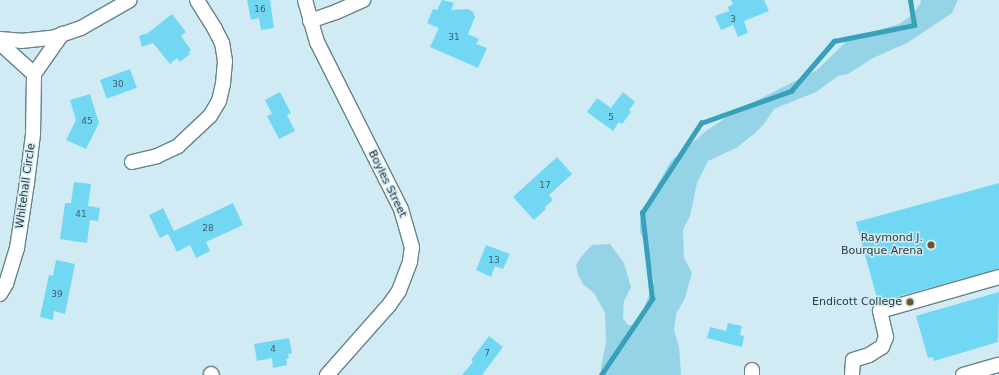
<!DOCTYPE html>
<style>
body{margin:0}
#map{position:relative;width:999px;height:375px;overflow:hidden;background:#d0ebf3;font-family:"DejaVu Sans",sans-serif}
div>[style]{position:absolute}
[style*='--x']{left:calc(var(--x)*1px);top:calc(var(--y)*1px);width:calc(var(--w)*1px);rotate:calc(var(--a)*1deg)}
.green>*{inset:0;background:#95d4e7}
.stream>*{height:4.5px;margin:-2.25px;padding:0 2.25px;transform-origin:2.25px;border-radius:2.25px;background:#37a1bc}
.building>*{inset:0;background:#72d7f3;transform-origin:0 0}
.roads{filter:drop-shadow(1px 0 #6a828a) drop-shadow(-1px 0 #6a828a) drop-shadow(0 1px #6a828a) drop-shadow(0 -1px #6a828a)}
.minor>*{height:14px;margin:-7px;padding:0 7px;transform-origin:7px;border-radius:7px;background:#fff}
.dots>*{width:11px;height:11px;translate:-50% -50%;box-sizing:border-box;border:2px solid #d0ebf3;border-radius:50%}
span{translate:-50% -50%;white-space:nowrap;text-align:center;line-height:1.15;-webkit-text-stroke:3px #d0ebf3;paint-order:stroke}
.number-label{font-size:9px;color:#40616b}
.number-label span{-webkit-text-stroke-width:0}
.street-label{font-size:11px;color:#303a3e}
.poi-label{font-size:11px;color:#303a3e}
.right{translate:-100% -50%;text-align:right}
</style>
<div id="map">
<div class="green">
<div style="clip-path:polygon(921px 0,958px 0,952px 13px,907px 43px,873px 58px,848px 74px,838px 76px,816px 92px,774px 109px,764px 124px,754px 134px,736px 148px,708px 161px,697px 183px,690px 216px,683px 230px,684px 258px,692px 273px,685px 298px,676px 314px,674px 331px,679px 346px,681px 375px,601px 375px,601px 367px,606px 342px,605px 313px,594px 293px,583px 284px,578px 274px,576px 265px,581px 257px,592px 245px,610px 244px,624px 263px,631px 287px,624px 301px,623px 318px,628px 325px,636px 325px,640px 318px,654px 282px,648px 250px,640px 232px,640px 220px,644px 208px,671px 161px,706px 131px,736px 111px,817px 70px,849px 39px,899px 24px,912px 15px,920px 4px)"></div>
</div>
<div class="stream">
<div style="--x:601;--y:375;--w:92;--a:-56.1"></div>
<div style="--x:652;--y:299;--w:87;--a:-96.6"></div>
<div style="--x:642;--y:213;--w:108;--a:-56.8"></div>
<div style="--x:701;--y:123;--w:96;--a:-19.6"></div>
<div style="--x:791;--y:91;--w:66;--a:-49.3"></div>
<div style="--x:834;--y:41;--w:82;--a:-11.3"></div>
<div style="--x:914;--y:25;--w:25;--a:-99"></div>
</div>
<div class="building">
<div style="clip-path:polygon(247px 0,270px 0,274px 28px,261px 30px,259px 18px,251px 20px)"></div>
<div style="clip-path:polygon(442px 0,454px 3px,451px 10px,468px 9px,473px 12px,475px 17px,468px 34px,479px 39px,476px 44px,487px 48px,478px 68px,430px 47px,439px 28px,427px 23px,433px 9px,437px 10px)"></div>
<div style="clip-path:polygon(731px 0,764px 0,769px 11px,744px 21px,748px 33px,738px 37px,733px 25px,721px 30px,715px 16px,729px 11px,728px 7px,733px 4px)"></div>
<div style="clip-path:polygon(172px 14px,186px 32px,181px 36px,191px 50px,189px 52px,190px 54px,180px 62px,177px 58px,170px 64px,153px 43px,142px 47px,139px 36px,148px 33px)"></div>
<div style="left:130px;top:69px;width:20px;height:32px;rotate:70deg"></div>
<div style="clip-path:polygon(280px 92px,291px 113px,287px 115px,295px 131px,279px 139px,267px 116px,272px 114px,265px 100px)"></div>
<div style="clip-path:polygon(623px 92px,635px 102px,629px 110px,631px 112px,622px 124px,619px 122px,613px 131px,587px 112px,597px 98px,611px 108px)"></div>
<div style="clip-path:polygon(90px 94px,99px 123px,86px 149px,66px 140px,76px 120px,70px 100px)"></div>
<div style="clip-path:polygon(557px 157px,572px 174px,549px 195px,553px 200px,545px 207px,546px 209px,534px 220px,513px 197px)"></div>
<div style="clip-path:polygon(74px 182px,91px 184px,88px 206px,100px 208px,98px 221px,90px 220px,87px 243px,60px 239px,65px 203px,71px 203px)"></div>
<div style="clip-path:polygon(999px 183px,999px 269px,878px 302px,856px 222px)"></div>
<div style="clip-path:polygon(233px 203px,243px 225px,206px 242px,210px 251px,196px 258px,190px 245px,177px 252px,168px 234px,160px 238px,149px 215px,163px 208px,174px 231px)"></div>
<div style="clip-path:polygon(486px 245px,510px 254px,503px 269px,495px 266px,491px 277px,476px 270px)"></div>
<div style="clip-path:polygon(56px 260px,75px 264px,65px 314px,54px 311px,53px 320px,40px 317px,49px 275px,53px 276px)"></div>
<div style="clip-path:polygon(999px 292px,998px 342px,934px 361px,933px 357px,928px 358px,916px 316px)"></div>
<div style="clip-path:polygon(728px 323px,742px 326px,740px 335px,744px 336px,742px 347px,707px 338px,710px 327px,726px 331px)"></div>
<div style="clip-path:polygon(489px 336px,503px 347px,482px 375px,462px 375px,473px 362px,471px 360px)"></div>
<div style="clip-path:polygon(289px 338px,292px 353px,288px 354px,289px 358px,286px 359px,287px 365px,273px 368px,272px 358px,257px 361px,254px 344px)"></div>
</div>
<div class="roads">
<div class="minor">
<div style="--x:305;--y:0;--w:44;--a:74.1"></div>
<div style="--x:317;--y:42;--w:187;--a:63.3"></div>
<div style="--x:401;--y:209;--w:40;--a:74"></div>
<div style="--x:412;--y:247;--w:15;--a:98"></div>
<div style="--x:410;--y:262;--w:31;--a:111"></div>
<div style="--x:399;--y:291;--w:16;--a:125"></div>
<div style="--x:390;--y:304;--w:95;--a:131.6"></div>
<div style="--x:310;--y:21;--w:28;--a:-19"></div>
<div style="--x:336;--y:12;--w:30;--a:-24"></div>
<div style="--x:0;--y:39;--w:21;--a:5"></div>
<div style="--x:21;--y:41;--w:31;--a:-6"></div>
<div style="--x:52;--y:38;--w:31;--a:-19"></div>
<div style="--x:81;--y:28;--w:56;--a:-29.7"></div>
<div style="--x:0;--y:43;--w:46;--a:42.4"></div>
<div style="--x:132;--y:162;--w:26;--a:-13"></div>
<div style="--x:157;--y:156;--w:23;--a:-25"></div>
<div style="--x:178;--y:146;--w:44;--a:-43.2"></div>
<div style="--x:210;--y:116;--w:17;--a:-59"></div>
<div style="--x:219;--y:101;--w:17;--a:-77"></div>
<div style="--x:223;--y:84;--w:23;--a:-85"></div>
<div style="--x:225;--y:61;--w:18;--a:-99"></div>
<div style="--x:222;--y:43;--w:16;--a:-117"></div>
<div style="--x:215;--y:29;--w:34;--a:-122"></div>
<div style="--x:0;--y:294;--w:12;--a:-59"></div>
<div style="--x:6;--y:284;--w:38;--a:-73"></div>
<div style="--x:17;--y:248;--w:66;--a:-81.3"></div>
<div style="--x:27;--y:183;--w:49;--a:-83"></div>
<div style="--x:33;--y:134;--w:60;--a:-89"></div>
<div style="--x:34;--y:74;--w:49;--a:-55"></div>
<div style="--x:752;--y:370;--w:5;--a:90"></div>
<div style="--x:211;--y:374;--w:1;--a:45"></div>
<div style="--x:852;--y:375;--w:15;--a:-86"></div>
<div style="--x:853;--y:360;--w:17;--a:-17"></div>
<div style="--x:869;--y:355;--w:15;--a:-32"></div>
<div style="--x:882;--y:347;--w:11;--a:-68"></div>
<div style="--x:886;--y:337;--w:27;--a:-103"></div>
<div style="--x:880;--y:311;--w:124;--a:-15.9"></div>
<div style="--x:963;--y:375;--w:37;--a:-16"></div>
</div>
</div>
<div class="dots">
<div style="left:931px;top:245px;background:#725028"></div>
<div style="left:910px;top:302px;background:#725028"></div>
</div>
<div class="number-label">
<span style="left:260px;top:9px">16</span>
<span style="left:733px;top:19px">3</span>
<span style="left:454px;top:37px">31</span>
<span style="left:118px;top:84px">30</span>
<span style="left:611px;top:117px">5</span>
<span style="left:87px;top:121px">45</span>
<span style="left:545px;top:185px">17</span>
<span style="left:81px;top:214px">41</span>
<span style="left:208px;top:228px">28</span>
<span style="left:494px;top:260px">13</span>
<span style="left:57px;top:294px">39</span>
<span style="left:273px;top:349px">4</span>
<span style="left:487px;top:353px">7</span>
</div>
<div class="street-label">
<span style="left:387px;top:184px;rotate:64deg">Boyles Street</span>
<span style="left:26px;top:186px;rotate:-82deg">Whitehall Circle</span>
</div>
<div class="poi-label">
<span class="right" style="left:923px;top:245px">Raymond J.<br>Bourque Arena</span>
<span class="right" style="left:902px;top:302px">Endicott College</span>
</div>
</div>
